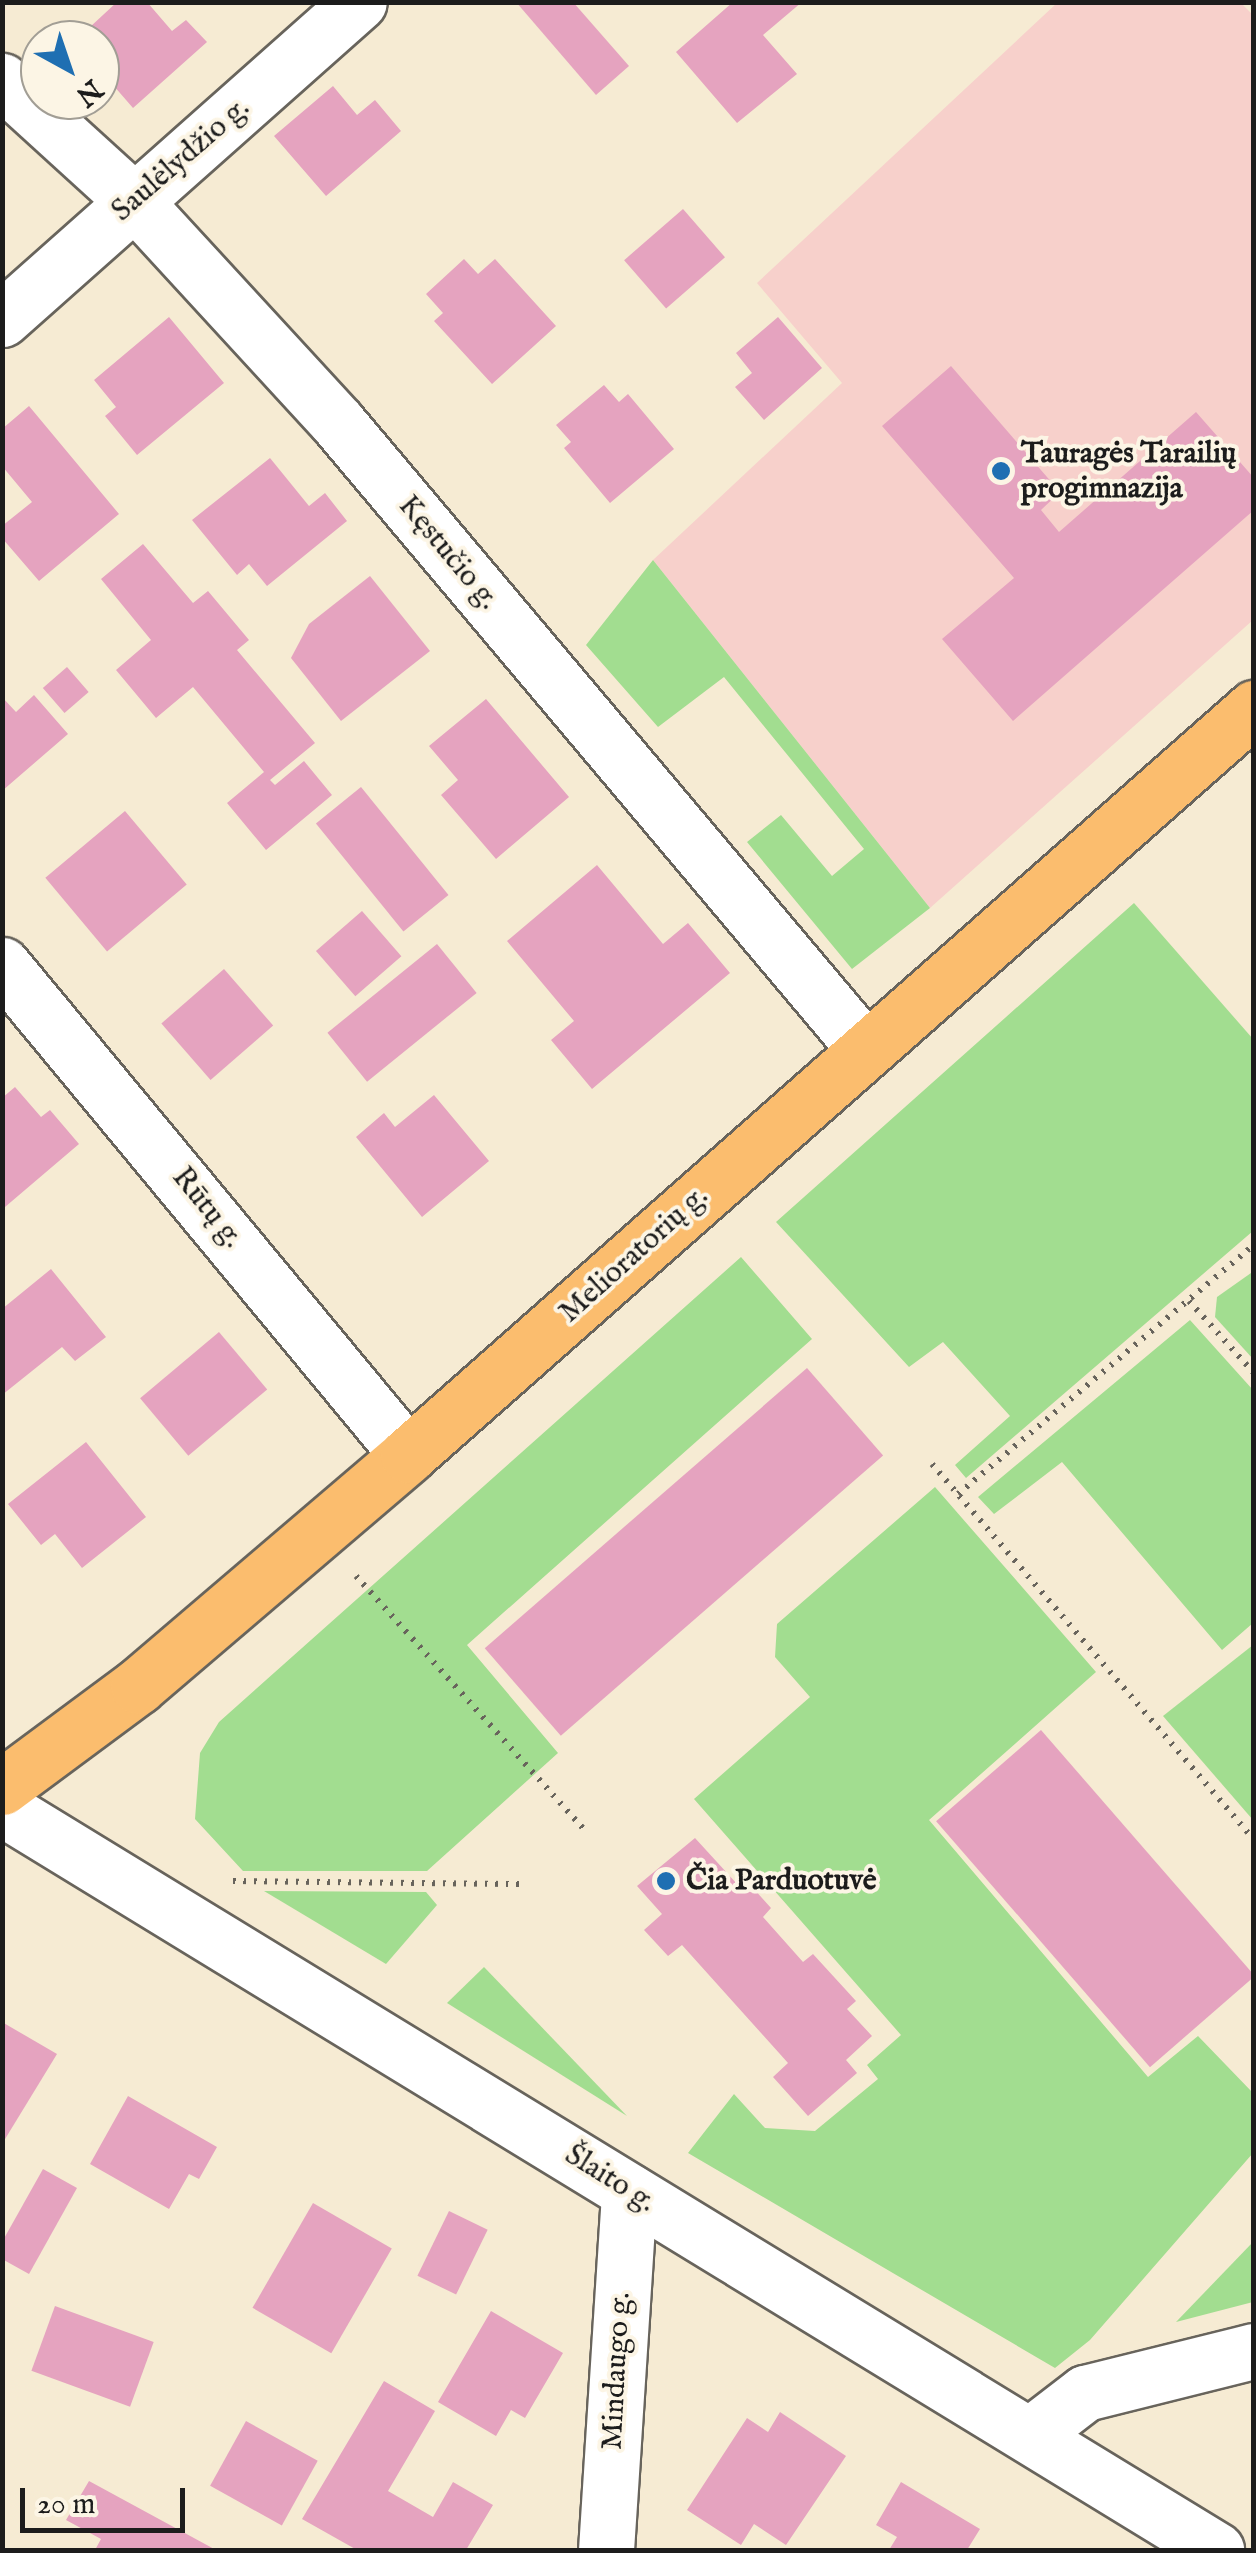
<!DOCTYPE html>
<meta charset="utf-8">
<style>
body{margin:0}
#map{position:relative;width:1256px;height:2553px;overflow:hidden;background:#f6ebd3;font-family:"IM FELL English",serif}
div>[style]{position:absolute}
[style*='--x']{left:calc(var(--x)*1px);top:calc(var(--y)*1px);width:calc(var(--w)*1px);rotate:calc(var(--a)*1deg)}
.built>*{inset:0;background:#f7d0cb}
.green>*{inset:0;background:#a2dd90}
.building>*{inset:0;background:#e5a3bf;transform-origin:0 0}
.path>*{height:6px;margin-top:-3px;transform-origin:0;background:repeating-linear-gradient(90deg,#68645c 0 2.5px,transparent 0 10.5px)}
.roads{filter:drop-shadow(2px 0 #68645c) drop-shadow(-2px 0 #68645c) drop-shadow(0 2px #68645c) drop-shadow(0 -2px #68645c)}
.minor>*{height:55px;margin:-27.5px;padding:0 27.5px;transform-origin:27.5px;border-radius:27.5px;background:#fff}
.major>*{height:55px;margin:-27.5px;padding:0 27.5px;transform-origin:27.5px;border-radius:27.5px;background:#fbbd6e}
.dots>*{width:28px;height:28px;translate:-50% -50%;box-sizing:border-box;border:5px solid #fcf5e5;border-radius:50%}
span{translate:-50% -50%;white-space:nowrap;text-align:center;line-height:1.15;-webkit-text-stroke:8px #fcf5e5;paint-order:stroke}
.street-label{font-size:30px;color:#1c1c1c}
.poi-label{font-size:30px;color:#1c1c1c;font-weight:700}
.left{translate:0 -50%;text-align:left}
.frame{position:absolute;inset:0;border:5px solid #1c1c1c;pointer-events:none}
.north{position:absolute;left:20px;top:20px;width:100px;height:100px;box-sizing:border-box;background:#fcf5e5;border:2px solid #a29e95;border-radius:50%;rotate:140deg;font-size:28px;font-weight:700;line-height:40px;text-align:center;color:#1c1c1c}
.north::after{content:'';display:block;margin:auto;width:35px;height:45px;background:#1f6fb2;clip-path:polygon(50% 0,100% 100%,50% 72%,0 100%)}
.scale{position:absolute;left:20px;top:2488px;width:165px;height:45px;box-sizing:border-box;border:5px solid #1c1c1c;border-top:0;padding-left:12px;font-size:30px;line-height:35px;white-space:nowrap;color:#1c1c1c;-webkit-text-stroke:8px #fcf5e5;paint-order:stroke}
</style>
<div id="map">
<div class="built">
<div style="clip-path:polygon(1057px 3px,1241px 3px,1253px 15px,1253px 620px,930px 908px,653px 560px,842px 383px,757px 283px)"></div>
</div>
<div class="green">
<div style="clip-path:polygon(653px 560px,930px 908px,852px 969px,747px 842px,781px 815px,832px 876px,864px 849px,724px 677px,658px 727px,586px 645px)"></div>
<div style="clip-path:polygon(1134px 903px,1253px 1039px,1253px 1231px,966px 1478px,955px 1465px,1010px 1416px,943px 1342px,909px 1367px,776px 1222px)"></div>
<div style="clip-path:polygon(741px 1257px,812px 1339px,467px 1645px,558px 1753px,427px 1871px,243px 1871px,195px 1819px,200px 1753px,219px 1722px)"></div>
<div style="clip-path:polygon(1251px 1273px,1254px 1276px,1253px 1359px,1215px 1317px,1217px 1297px)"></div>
<div style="clip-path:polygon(1190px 1320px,1253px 1390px,1253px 1623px,1222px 1650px,1062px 1462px,994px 1514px,978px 1497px)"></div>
<div style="clip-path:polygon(935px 1487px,1096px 1672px,929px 1820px,1148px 2077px,1198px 2036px,1253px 2093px,1253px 2153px,1090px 2340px,1055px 2368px,688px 2153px,734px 2094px,765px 2128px,815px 2131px,878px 2079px,867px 2065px,901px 2035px,694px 1799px,810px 1697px,775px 1657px,777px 1624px)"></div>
<div style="clip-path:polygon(1253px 1645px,1253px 1820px,1163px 1716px)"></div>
<div style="clip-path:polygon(264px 1891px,426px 1892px,437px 1905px,386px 1964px)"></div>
<div style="clip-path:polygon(484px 1967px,627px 2116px,447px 2003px)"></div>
<div style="clip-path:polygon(1253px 2242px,1253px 2302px,1176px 2322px)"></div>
</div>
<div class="building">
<div style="clip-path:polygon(117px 2px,147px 2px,172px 31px,186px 20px,207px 42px,133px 108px,100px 70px,100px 40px,76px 40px)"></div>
<div style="clip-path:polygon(516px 2px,573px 2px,629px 66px,596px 95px)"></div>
<div style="clip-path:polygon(733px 2px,802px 2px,763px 35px,797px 74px,737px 123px,676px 52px)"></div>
<div style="clip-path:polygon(333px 86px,357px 115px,375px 100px,401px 131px,326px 196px,274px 136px)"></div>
<div style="left:683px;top:209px;width:64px;height:78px;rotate:49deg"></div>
<div style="clip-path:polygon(464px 259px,478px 274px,495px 259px,556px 326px,492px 384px,434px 321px,443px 313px,426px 294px)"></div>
<div style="clip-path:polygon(169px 317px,224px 383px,137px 455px,105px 416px,116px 407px,94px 380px)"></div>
<div style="clip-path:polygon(778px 317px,822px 368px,764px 420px,735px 387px,752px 373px,736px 353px)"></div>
<div style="clip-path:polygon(951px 366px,1060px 492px,1041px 510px,1059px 532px,1196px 412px,1254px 478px,1254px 510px,1013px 721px,942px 639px,1014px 578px,882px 426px)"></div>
<div style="clip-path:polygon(604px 385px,619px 402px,628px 394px,674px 449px,610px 503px,564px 448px,571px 442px,556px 425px)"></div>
<div style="clip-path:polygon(29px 406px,119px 514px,39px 581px,2px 538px,2px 526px,32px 502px,2px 466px,2px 429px)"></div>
<div style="clip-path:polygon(270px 458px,309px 506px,325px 493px,347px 521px,267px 586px,249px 564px,237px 575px,192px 520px)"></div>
<div style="clip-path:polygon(143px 544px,193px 603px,208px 591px,249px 640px,237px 650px,315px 743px,270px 780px,275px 785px,304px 761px,332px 795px,266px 850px,227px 803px,264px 772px,193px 687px,156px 718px,116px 670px,151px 640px,101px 579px)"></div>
<div style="clip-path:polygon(370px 576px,430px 651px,341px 721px,291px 658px,309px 624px)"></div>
<div style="left:67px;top:667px;width:33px;height:32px;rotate:49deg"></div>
<div style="clip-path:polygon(34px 695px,68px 734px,2px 791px,2px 697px,16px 712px)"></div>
<div style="clip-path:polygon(486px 699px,569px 797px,496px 859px,441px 795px,458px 780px,429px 746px)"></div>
<div style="left:361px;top:787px;width:139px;height:58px;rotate:51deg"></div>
<div style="left:125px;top:811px;width:96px;height:104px;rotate:50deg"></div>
<div style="clip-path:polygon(597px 865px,663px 944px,688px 923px,730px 973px,592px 1089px,551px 1040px,574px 1021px,507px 941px)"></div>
<div style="left:362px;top:911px;width:60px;height:61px;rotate:49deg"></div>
<div style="left:437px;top:944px;width:63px;height:141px;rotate:51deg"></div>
<div style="left:224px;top:969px;width:75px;height:83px;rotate:49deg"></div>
<div style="clip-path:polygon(15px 1087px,41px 1117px,50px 1110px,79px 1144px,5px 1207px,2px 1098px)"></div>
<div style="clip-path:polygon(434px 1095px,489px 1161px,422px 1217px,356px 1137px,384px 1113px,395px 1127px)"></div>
<div style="clip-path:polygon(51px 1269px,106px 1337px,75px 1361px,62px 1347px,2px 1395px,2px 1309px)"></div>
<div style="left:219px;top:1332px;width:75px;height:103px;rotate:50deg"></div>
<div style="left:807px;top:1368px;width:116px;height:427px;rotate:49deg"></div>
<div style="clip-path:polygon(86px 1442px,146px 1517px,82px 1568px,55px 1534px,41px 1545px,8px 1504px)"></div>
<div style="left:1041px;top:1730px;width:326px;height:139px;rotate:49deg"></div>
<div style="clip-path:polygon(695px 1838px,738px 1885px,745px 1879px,771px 1908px,763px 1917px,803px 1962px,813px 1954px,856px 2001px,847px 2009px,872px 2036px,846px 2060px,857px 2073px,808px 2116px,773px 2077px,788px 2063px,682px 1945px,668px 1956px,644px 1930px,662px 1914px,637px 1886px)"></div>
<div style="clip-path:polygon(2px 2022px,57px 2054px,2px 2144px)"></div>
<div style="clip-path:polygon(128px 2096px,217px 2147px,199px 2179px,189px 2174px,169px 2209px,90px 2164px)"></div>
<div style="clip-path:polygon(43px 2169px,77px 2188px,29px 2274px,2px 2259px,2px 2242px)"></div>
<div style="left:313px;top:2203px;width:91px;height:121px;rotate:30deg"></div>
<div style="left:449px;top:2211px;width:43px;height:72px;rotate:26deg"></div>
<div style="left:55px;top:2306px;width:105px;height:69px;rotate:20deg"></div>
<div style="clip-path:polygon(491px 2311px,563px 2353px,525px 2418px,511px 2410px,496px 2436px,438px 2402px)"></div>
<div style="clip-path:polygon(384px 2381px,435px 2411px,388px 2491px,433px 2517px,453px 2482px,493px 2505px,466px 2550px,357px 2550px,302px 2519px)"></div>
<div style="clip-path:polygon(780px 2412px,846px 2456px,786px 2545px,754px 2524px,741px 2545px,687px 2510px,747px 2418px,768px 2432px)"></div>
<div style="left:246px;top:2421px;width:82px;height:74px;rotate:29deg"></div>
<div style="clip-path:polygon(89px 2481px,216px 2550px,95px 2550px,101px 2539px,66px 2520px)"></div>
<div style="clip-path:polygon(901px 2482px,980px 2529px,967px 2550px,889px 2550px,897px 2537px,876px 2525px)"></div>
</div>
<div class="path">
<div style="--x:1189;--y:1301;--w:97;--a:47.9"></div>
<div style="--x:932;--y:1464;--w:495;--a:49.4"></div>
<div style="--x:958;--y:1494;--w:387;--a:-40.1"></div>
<div style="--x:356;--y:1576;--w:342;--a:48"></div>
<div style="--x:233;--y:1881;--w:292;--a:0.6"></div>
</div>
<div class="roads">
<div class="minor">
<div style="--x:2;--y:81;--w:178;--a:42.3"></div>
<div style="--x:134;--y:201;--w:301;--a:47.4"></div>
<div style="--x:338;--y:423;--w:820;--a:49.9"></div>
<div style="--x:2;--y:319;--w:477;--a:-41.6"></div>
<div style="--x:2;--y:965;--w:636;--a:50.36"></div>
<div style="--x:2;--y:1808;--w:1423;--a:31.43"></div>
<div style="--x:1033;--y:2433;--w:66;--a:-37.6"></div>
<div style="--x:1085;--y:2393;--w:174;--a:-14"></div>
<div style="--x:606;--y:2550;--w:359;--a:-86.3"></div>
</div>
<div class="major">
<div style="--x:2;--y:1787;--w:169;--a:-36.6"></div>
<div style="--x:138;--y:1686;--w:355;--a:-40.5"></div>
<div style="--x:408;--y:1455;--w:1129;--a:-41.44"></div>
</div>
</div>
<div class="dots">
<div style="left:1001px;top:471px;background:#1f6fb2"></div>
<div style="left:666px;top:1881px;background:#1f6fb2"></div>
</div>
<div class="street-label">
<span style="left:181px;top:160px;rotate:-41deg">Saulėlydžio g.</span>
<span style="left:448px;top:553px;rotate:50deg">Kęstučio g.</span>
<span style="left:207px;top:1208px;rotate:51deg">Rūtų g.</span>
<span style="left:634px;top:1255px;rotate:-42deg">Melioratorių g.</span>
<span style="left:610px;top:2179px;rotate:32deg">Šlaito g.</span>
<span style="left:617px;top:2371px;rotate:-87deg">Mindaugo g.</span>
</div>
<div class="poi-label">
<span class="left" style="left:1021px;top:471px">Tauragės Tarailių<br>progimnazija</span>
<span class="left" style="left:686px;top:1881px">Čia Parduotuvė</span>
</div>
<div class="frame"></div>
<div class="north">N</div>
<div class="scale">20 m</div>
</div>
